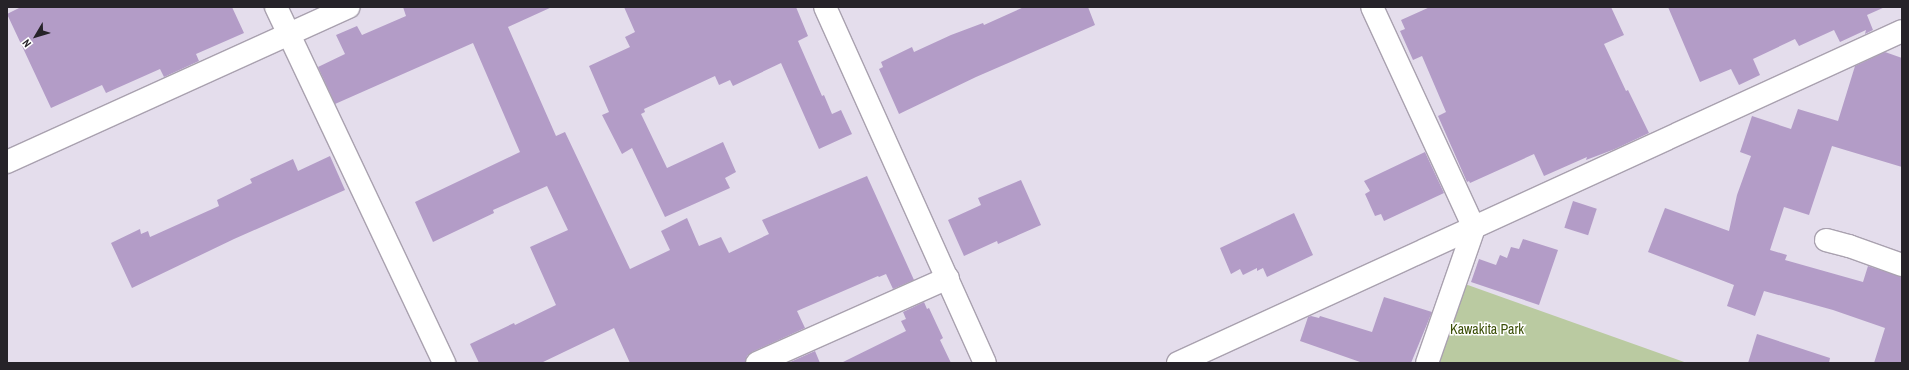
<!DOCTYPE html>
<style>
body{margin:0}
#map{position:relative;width:1909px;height:370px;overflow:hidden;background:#e4ddec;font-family:"Archivo Narrow",sans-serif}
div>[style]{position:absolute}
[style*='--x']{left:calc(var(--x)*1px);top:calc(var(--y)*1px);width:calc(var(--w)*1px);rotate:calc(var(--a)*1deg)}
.green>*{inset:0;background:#bacaa1}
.building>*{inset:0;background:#b39cc7;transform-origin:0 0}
.roads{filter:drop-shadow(1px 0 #a9a1af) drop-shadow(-1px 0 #a9a1af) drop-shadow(0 1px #a9a1af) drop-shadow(0 -1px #a9a1af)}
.minor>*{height:22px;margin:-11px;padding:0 11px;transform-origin:11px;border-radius:11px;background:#fff}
span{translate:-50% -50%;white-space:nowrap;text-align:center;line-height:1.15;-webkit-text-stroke:3px #fff;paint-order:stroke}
.park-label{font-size:14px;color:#3b4f07}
.frame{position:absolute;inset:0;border:8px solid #262329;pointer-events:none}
.north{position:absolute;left:16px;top:16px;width:40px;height:40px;-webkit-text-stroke:3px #fff;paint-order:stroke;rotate:232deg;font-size:11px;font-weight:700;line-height:16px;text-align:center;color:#262329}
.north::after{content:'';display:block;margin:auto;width:14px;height:18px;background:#262329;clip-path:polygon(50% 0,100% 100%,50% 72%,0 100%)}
</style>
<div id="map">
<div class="green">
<div style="clip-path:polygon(1465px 284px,1687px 363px,1438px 363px)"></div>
</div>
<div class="building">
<div style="clip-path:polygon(21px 7px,232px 7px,244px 33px,196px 54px,199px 61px,164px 77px,160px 69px,106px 93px,102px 85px,51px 108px,7px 14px)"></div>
<div style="clip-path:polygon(403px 7px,552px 7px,508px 27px,556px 136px,565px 132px,630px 269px,670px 250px,661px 231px,687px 218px,699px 246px,721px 237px,729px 253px,769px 234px,762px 220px,867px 176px,914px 280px,893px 289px,886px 274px,879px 277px,878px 276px,797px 311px,805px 328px,752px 352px,747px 356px,745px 363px,630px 363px,614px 328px,541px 363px,479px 363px,470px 344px,514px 323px,515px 325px,556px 305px,530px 247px,568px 230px,547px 186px,493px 210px,494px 213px,433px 242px,415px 202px,520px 152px,473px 43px,335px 104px,318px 67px,345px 54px,336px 35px,357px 26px,362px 35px,406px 16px)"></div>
<div style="clip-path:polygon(624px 7px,796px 7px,808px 36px,798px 41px,822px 96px,824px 95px,832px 114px,841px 110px,852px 134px,819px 149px,781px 63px,733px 86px,730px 80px,719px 85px,715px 76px,644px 109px,645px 112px,641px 114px,667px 168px,723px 142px,736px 172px,725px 178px,730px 188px,665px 217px,632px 148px,622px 154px,602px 115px,609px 112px,589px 66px,630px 47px,625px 37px,635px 32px)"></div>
<div style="clip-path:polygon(1024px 7px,1088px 7px,1095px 25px,976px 77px,899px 114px,879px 69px,883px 67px,881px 62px,912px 47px,914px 52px,951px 35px,983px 23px,984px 25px)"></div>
<div style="clip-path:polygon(1430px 7px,1611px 7px,1624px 35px,1604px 44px,1626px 91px,1628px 90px,1649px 133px,1615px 149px,1586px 160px,1587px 157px,1544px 176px,1534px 154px,1470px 183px,1469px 181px,1467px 182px,1438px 116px,1446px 112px,1422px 56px,1413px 60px,1400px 31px,1405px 29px,1401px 20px)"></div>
<div style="clip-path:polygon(1668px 7px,1885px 7px,1867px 15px,1873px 30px,1865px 34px,1866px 30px,1840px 42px,1834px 30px,1799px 46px,1795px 39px,1753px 59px,1760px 75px,1739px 85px,1731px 69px,1700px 82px)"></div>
<div style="clip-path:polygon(1885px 52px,1902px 58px,1902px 167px,1832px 146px,1809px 215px,1784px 207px,1770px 250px,1787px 255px,1785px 260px,1863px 282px,1868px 266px,1902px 277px,1902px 363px,1874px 363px,1885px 328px,1833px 310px,1764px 291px,1755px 316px,1727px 306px,1734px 285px,1648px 252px,1665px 208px,1729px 231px,1737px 195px,1751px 156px,1740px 152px,1752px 116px,1791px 129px,1798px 109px,1838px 121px,1855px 66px)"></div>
<div style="clip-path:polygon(1425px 152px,1444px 193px,1384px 221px,1381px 214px,1375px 216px,1365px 194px,1370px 191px,1364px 181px)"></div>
<div style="clip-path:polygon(330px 156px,345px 190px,234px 239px,132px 288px,111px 243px,140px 229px,141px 234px,148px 231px,150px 237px,219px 206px,217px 200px,252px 183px,250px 179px,293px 159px,298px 171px)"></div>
<div style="clip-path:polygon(1021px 180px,1041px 225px,998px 244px,997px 241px,964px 256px,948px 220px,981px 205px,978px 198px)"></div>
<div style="left:1573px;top:201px;width:25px;height:28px;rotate:18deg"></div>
<div style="clip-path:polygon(1294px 213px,1313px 255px,1267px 277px,1263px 268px,1257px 271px,1257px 268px,1243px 275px,1240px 269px,1231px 274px,1220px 248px)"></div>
<div style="clip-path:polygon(1523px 239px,1558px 250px,1539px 305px,1471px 282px,1479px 259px,1496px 265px,1500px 255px,1507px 258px,1511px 247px,1519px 249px)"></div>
<div style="clip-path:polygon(1384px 297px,1432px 312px,1411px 363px,1363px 363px,1300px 341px,1308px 317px,1311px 316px,1319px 318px,1320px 316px,1372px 332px)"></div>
<div style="clip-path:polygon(924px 302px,927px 309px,929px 308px,943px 338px,940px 340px,951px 363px,841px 363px,906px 331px,901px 321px,906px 319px,903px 312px)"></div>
<div style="clip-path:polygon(1757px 334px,1830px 358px,1829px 363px,1748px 363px)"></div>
<div style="clip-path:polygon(815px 351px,820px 363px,788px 363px)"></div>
</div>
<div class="roads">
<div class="minor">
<div style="--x:276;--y:7;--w:394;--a:64.7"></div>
<div style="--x:825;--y:7;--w:390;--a:65.8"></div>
<div style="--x:1372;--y:7;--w:243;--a:65.2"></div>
<div style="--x:1474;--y:228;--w:143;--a:109.2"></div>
<div style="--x:7;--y:162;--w:375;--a:-24.4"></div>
<div style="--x:1826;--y:240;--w:24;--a:15"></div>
<div style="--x:1849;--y:246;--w:56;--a:19.7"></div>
<div style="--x:757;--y:363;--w:209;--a:-24"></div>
<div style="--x:1178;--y:363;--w:796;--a:-24.63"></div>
</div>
</div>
<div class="park-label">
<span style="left:1487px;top:329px">Kawakita Park</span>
</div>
<div class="frame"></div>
<div class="north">N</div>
</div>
